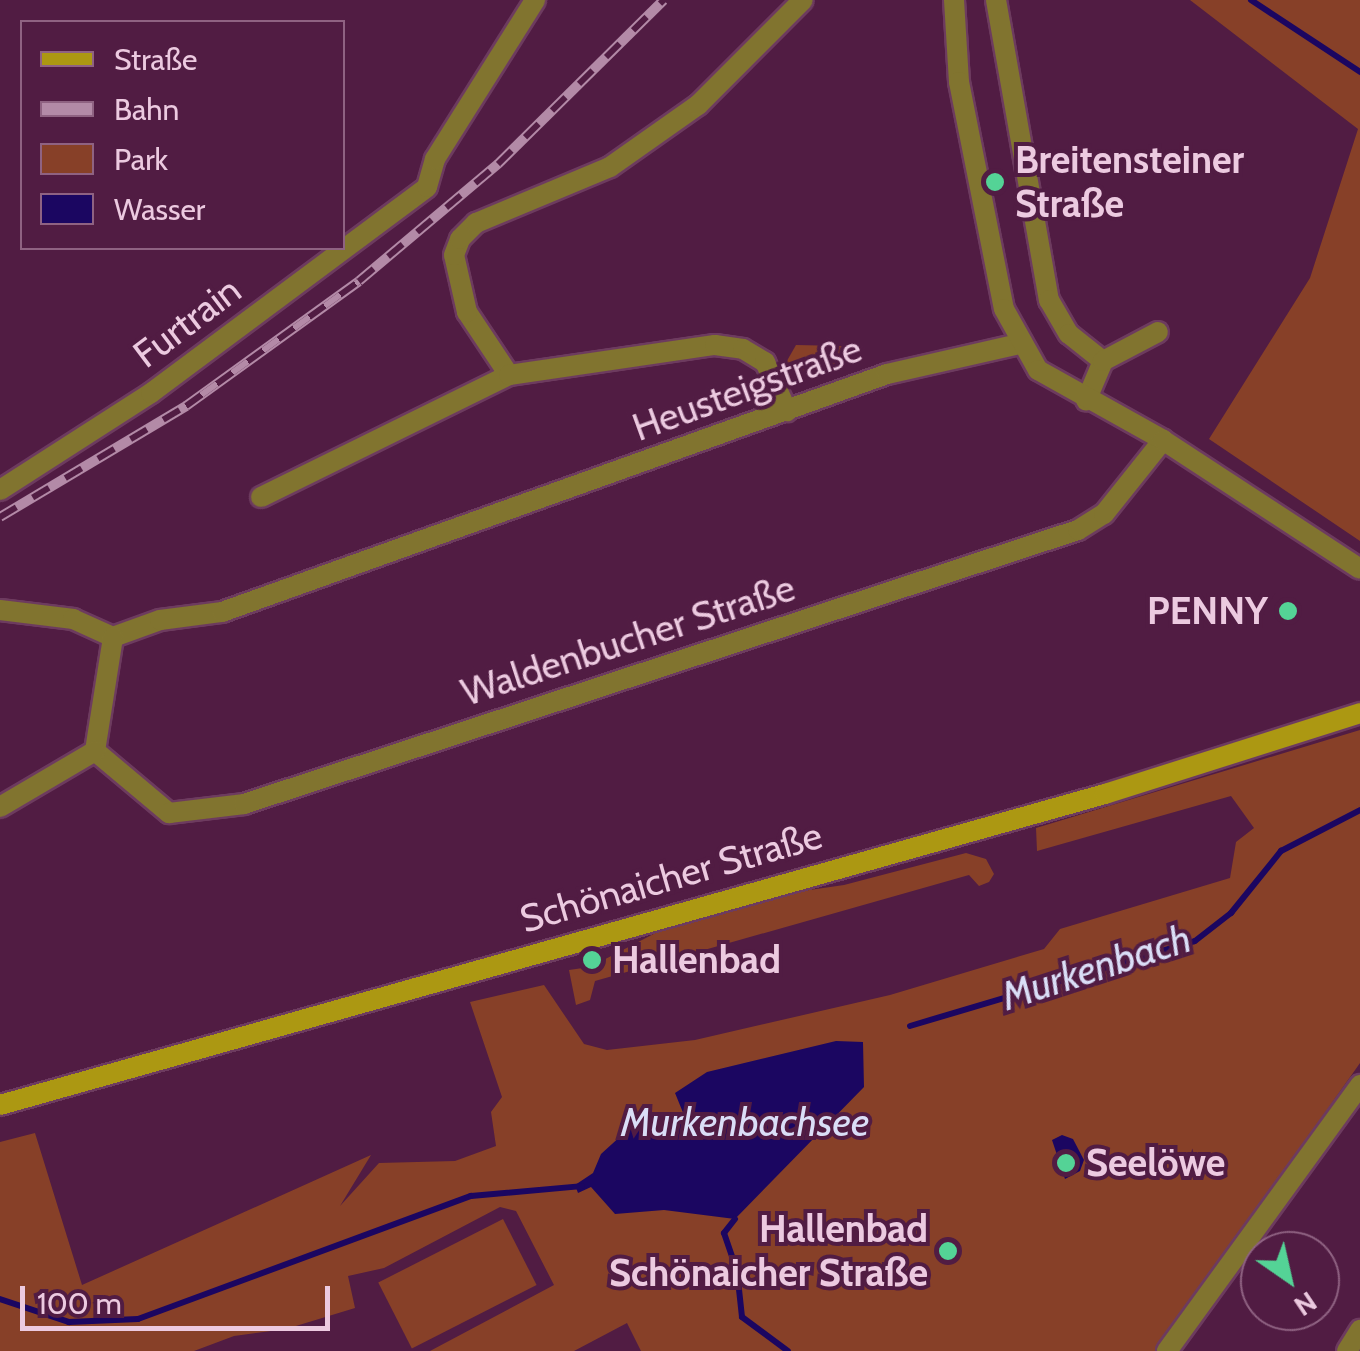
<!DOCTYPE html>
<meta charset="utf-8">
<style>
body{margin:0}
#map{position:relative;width:1360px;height:1351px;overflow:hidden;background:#511c43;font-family:Cabin,sans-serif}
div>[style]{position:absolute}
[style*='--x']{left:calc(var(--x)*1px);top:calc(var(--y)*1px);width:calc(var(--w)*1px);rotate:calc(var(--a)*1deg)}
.green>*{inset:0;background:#874028;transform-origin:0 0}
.water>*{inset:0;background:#1b0661}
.stream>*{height:6px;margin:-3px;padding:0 3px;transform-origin:3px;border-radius:3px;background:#1b0661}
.roads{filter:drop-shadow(2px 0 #6d3b5f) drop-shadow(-2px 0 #6d3b5f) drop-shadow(0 2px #6d3b5f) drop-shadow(0 -2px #6d3b5f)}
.minor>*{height:20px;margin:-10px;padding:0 10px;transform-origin:10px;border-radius:10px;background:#81742f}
.tertiary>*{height:20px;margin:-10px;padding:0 10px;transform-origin:10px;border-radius:10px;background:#81742f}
.secondary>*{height:20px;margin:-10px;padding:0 10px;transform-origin:10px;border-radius:10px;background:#ac9812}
.rail>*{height:10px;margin-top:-5px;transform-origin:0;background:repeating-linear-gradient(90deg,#511c43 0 19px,#b38aa7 0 38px);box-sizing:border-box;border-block:2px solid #b38aa7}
.dots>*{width:28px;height:28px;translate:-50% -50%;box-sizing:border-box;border:5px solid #511c43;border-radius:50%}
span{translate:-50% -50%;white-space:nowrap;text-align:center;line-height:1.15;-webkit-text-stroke:8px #511c43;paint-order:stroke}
.poi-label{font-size:38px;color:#eccae0;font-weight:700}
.left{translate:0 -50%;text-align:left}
.right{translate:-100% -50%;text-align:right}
.street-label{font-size:38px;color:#eccae0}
.water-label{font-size:40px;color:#dadef7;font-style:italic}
.legend{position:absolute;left:20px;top:20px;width:325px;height:230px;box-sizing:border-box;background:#511c43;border:2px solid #8f6282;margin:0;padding:12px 18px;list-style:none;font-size:30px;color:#eccae0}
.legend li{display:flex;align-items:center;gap:20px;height:50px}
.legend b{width:50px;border:2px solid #8f6282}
.north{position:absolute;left:1240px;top:1231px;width:100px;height:100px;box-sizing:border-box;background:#511c43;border:2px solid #8f6282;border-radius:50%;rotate:146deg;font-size:28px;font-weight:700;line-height:40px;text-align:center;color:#eccae0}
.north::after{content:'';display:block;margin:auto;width:35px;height:45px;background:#54d396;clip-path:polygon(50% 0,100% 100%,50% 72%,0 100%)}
.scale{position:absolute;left:20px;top:1286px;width:310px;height:45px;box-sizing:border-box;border:5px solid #eccae0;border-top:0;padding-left:12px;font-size:30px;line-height:35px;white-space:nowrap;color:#eccae0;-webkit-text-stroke:8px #511c43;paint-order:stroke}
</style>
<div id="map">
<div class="green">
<div style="clip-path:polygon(1190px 0,1360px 0,1360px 541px,1209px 439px,1310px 278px,1358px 129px)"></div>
<div style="clip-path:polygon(796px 345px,842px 346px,853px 357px,803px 377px,784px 366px)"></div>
<div style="clip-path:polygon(1360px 730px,1360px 1063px,1157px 1351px,641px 1351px,627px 1323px,574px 1351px,430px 1351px,554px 1285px,516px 1211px,500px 1207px,384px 1268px,348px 1276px,355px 1308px,286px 1329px,234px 1336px,194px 1351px,0 1351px,0 1142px,35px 1133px,82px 1285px,371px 1155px,340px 1206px,379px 1163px,455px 1161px,496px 1146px,491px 1112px,502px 1097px,470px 1002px,544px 985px,584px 1044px,607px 1050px,695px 1040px,890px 995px,1044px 949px,1060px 929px,1230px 878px,1236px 842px,1254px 828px,1231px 796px,1037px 851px,1036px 828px)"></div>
<div style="clip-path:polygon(966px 853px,986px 859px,994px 874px,989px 882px,979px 886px,969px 875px,595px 981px,590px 1000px,576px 1005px,569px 970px,590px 967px,667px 927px,768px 896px,844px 885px)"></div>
<div style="left:503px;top:1219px;width:74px;height:140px;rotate:63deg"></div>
</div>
<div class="water">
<div style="clip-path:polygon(836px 1041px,863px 1042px,864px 1087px,735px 1219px,664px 1210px,615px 1214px,591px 1187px,578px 1193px,575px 1185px,593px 1173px,601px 1154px,623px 1134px,620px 1123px,636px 1130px,648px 1119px,684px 1115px,675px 1093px,707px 1072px)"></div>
<div style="clip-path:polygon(1062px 1135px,1073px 1139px,1084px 1160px,1080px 1171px,1065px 1179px,1052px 1140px)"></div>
</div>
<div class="stream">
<div style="--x:1251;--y:0;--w:131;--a:33.4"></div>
<div style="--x:910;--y:1026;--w:297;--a:-16.6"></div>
<div style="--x:1195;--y:941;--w:46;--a:-37.9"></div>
<div style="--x:1231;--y:913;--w:80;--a:-51.1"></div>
<div style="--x:1281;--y:851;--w:89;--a:-27.4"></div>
<div style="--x:735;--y:1219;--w:18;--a:128"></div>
<div style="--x:724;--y:1233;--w:40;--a:71.1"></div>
<div style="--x:737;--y:1271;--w:46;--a:83.8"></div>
<div style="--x:742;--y:1317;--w:57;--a:36.5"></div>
<div style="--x:0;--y:1299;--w:73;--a:18.4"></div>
<div style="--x:69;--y:1322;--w:69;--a:-2.5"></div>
<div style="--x:138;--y:1319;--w:355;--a:-20.3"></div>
<div style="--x:471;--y:1196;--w:111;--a:-5.1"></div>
</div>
<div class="roads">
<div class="minor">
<div style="--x:996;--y:0;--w:305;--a:80"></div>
<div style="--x:1049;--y:300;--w:39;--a:60"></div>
<div style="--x:1069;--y:334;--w:43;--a:38.5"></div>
<div style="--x:1103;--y:361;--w:43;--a:113"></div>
<div style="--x:1103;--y:361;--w:62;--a:-27.8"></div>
<div style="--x:509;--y:375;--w:76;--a:-123.7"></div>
<div style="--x:467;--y:312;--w:58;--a:-102.8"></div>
<div style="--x:454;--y:255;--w:17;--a:-69"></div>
<div style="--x:460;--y:239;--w:23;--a:-45"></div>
<div style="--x:476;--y:223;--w:145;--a:-22.7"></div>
<div style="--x:610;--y:167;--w:108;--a:-35.2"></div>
<div style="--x:698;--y:105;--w:148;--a:-45"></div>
<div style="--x:0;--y:490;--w:179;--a:-32.7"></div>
<div style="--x:151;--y:393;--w:344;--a:-36.7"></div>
<div style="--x:427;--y:187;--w:29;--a:-74"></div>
<div style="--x:435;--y:159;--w:188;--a:-57.8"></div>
<div style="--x:261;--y:497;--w:276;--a:-26.2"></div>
<div style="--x:509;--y:375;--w:208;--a:-8.3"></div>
<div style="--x:715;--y:345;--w:28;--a:8"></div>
<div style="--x:743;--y:349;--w:26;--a:31"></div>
<div style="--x:765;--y:362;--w:54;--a:65.8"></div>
<div style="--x:0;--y:610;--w:74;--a:7"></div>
<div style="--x:73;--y:619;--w:44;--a:24.2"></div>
<div style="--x:113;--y:637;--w:50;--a:-19.9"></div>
<div style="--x:160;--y:620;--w:63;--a:-7.4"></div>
<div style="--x:222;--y:612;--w:706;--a:-19.69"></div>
<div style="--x:887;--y:374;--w:135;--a:-12.8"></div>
<div style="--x:95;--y:751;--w:97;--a:40"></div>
<div style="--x:169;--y:813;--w:76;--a:-6.8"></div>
<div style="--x:244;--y:804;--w:878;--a:-18.19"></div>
<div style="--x:1078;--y:530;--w:31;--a:-32"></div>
<div style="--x:1104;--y:514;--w:95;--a:-51.4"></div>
<div style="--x:95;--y:751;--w:115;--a:-81"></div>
<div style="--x:0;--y:807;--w:110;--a:-30.5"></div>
<div style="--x:1167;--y:1351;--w:329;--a:-54"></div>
<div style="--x:1347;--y:1351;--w:25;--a:-58"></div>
</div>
<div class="tertiary">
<div style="--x:954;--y:0;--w:82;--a:86.5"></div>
<div style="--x:959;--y:82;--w:231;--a:78.8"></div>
<div style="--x:1004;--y:309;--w:70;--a:60.9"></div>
<div style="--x:1038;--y:370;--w:143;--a:29.2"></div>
<div style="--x:1163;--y:440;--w:235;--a:33.2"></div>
</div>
<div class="secondary">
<div style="--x:0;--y:1105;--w:1148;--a:-15.72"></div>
<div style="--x:1105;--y:794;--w:268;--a:-17.6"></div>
</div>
</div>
<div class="rail">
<div style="--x:0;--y:517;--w:217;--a:-30.8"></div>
<div style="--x:186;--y:406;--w:213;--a:-35.8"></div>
<div style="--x:359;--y:281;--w:182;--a:-40.1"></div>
<div style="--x:498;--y:164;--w:233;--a:-44.7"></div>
</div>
<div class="dots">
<div style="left:995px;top:182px;background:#54d396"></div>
<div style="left:1288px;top:611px;background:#54d396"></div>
<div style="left:592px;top:960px;background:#54d396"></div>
<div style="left:1066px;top:1163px;background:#54d396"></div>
<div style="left:948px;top:1251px;background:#54d396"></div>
</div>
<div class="poi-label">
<span class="left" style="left:1015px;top:182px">Breitensteiner<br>Straße</span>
<span class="right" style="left:1268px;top:611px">PENNY</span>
<span class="left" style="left:612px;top:960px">Hallenbad</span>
<span class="left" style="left:1086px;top:1163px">Seelöwe</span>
<span class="right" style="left:928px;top:1251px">Hallenbad<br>Schönaicher Straße</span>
</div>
<div class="street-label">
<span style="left:187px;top:322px;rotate:-37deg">Furtrain</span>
<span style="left:747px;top:388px;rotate:-20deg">Heusteigstraße</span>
<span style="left:628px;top:640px;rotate:-18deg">Waldenbucher Straße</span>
<span style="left:671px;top:877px;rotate:-16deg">Schönaicher Straße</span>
</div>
<div class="water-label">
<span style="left:1096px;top:967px;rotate:-18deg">Murkenbach</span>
<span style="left:745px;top:1122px">Murkenbachsee</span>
</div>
<ul class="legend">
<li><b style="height:12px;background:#ac9812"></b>Straße</li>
<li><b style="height:12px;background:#b38aa7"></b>Bahn</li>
<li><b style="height:28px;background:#874028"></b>Park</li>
<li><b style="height:28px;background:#1b0661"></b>Wasser</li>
</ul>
<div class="north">N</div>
<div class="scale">100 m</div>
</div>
